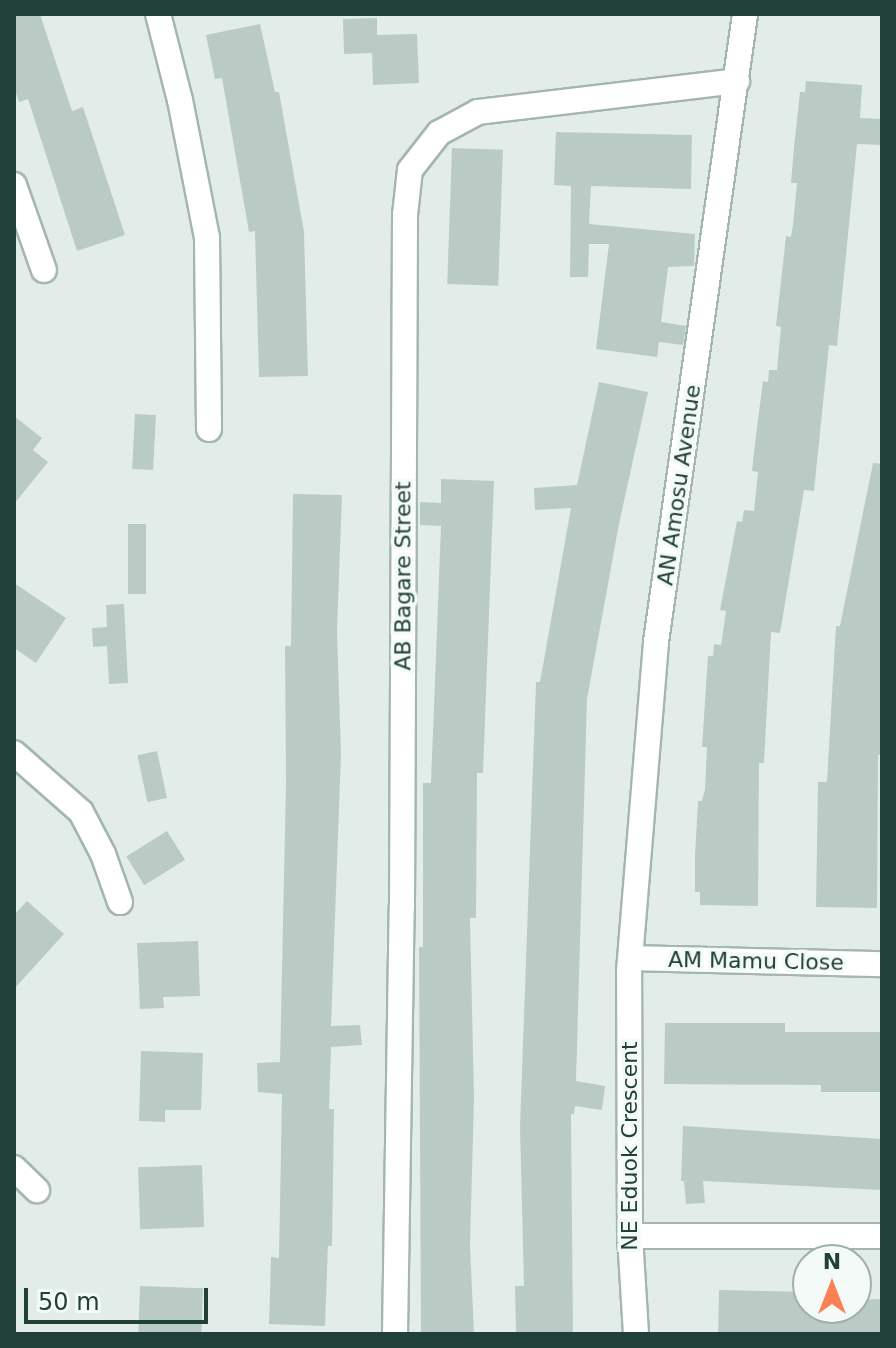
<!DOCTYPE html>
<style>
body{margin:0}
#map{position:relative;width:896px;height:1348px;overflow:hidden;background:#e2ede9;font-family:"DejaVu Sans",sans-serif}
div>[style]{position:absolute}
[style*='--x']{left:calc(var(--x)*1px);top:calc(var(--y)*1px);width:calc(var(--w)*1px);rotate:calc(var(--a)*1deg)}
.building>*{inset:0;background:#bacbc5;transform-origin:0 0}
.roads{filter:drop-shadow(2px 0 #a4b6b0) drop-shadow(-2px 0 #a4b6b0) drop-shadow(0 2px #a4b6b0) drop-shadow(0 -2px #a4b6b0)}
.minor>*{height:24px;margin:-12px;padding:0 12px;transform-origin:12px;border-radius:12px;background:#fff}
span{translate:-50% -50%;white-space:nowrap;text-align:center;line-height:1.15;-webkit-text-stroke:7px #f3faf7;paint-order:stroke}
.street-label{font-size:22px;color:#214038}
.frame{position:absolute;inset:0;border:16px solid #214038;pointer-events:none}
.north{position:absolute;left:792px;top:1244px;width:80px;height:80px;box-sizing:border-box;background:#f3faf7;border:2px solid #9fb0ab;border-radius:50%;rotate:0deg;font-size:22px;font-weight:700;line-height:32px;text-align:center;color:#214038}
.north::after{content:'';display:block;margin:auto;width:28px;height:36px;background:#fa8054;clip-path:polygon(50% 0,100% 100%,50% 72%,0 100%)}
.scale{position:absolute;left:24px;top:1288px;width:184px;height:36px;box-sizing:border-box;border:4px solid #214038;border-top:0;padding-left:10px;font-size:24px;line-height:28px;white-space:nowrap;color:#214038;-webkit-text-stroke:6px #f3faf7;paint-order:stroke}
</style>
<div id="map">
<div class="building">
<div style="clip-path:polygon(14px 14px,40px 14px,72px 111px,83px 107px,125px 235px,77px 251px,28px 99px,19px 102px,14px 87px)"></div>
<div style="clip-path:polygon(377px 18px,377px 35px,417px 34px,419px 83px,373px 85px,372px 53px,344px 54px,343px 19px)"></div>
<div style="clip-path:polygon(260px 24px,275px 92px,279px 92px,304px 232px,308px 376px,259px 377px,255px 231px,249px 232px,222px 78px,215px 79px,206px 35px)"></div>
<div style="clip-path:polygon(806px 81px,862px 85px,860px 118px,882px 119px,882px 145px,857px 144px,837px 346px,829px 345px,814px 491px,804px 490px,780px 633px,771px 632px,764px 763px,759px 763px,758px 906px,700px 905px,700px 892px,695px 892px,695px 856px,698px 801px,702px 801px,705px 789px,707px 747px,702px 747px,708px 656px,713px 656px,714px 644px,721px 645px,726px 611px,720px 610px,737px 521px,742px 522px,744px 510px,754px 511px,758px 472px,752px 471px,756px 435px,763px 381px,768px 382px,769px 370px,777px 370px,781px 327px,776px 326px,786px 236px,791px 237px,793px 225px,797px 183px,791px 183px,794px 147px,800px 92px,805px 92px)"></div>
<div style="clip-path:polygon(556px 132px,692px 135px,691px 189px,591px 186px,589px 224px,695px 234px,694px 266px,668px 267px,661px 322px,686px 326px,683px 345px,659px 342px,657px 357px,596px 349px,609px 244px,589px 244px,588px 277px,570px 277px,571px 186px,554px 185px)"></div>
<div style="left:452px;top:148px;width:51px;height:136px;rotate:2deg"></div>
<div style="clip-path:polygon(599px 382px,648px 392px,619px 524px,587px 699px,576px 1081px,605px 1086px,602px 1110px,575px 1106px,574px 1114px,571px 1114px,573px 1334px,516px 1334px,515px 1286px,524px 1286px,520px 1127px,536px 682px,540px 682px,571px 508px,535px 510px,534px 488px,577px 485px)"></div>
<div style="left:135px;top:414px;width:21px;height:55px;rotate:3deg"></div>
<div style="clip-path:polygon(14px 416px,42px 438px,33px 450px,48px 462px,14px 504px)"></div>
<div style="clip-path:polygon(873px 463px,882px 464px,882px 755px,878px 755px,877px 908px,816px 907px,818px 782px,827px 782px,836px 626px,840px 626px)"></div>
<div style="clip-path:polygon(441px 479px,494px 481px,483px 773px,477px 773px,476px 918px,470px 918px,474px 1098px,470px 1244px,474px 1334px,421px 1334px,419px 947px,423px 947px,423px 783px,431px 783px,441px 526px,420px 525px,420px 502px,441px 503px)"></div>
<div style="clip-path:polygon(293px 494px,342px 495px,337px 631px,341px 754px,331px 1026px,360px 1025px,362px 1045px,331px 1047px,329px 1109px,334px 1109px,332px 1246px,328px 1246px,325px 1326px,269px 1324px,271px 1257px,279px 1258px,282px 1094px,258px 1092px,257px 1063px,280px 1062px,286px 783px,285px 646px,291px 646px)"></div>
<div style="left:128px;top:524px;width:18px;height:70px"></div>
<div style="clip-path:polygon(14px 583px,66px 618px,36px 663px,14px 648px)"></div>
<div style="clip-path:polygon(124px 604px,128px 683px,109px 684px,107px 646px,93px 647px,92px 628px,107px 627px,106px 605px)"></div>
<div style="left:157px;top:751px;width:48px;height:20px;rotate:78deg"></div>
<div style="left:167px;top:831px;width:34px;height:48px;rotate:58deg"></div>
<div style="clip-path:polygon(27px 901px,64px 934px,14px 989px,14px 915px)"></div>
<div style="clip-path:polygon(198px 941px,200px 996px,163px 997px,164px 1008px,140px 1009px,137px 943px)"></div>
<div style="clip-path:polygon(665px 1023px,785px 1023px,785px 1032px,882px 1032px,882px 1092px,821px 1092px,821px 1085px,664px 1084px)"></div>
<div style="clip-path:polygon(141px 1051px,203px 1053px,201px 1110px,165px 1110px,165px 1122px,139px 1121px)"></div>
<div style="clip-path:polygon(683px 1126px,882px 1139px,882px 1190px,703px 1181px,705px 1203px,686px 1204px,684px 1181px,681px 1181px)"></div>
<div style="left:202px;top:1165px;width:62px;height:64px;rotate:88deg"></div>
<div style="left:140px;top:1286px;width:63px;height:48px;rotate:2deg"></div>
<div style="clip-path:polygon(719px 1290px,808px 1292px,808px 1308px,856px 1308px,856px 1300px,882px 1299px,882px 1334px,718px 1334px)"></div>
</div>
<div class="roads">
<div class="minor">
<div style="--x:158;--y:14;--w:89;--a:75.7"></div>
<div style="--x:180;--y:100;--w:141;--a:78.9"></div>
<div style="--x:207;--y:238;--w:191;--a:89.4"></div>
<div style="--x:14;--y:185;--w:90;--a:70.6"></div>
<div style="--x:14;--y:753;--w:89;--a:41.4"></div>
<div style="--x:81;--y:812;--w:47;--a:62.4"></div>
<div style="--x:103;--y:854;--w:51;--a:70.5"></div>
<div style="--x:631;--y:958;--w:251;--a:1.4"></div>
<div style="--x:14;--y:1168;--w:32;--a:44"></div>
<div style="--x:630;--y:1236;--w:252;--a:0"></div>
<div style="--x:395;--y:1334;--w:427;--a:-89.1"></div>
<div style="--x:402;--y:907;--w:692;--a:-89.75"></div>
<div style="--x:405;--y:215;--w:45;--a:-83.7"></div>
<div style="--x:410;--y:170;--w:47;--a:-51.9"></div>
<div style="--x:439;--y:133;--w:44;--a:-28.3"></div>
<div style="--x:478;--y:112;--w:261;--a:-6.8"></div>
<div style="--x:636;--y:1334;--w:98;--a:-93.5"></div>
<div style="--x:630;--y:1236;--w:265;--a:-90.2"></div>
<div style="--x:629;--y:971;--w:330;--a:-85.3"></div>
<div style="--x:656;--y:642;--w:634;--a:-81.93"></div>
</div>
</div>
<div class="street-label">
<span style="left:679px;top:485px;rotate:-82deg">AN Amosu Avenue</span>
<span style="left:403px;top:576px;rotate:-90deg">AB Bagare Street</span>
<span style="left:756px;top:961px;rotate:1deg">AM Mamu Close</span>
<span style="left:630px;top:1146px;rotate:-90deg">NE Eduok Crescent</span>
</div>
<div class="frame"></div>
<div class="north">N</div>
<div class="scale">50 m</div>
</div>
